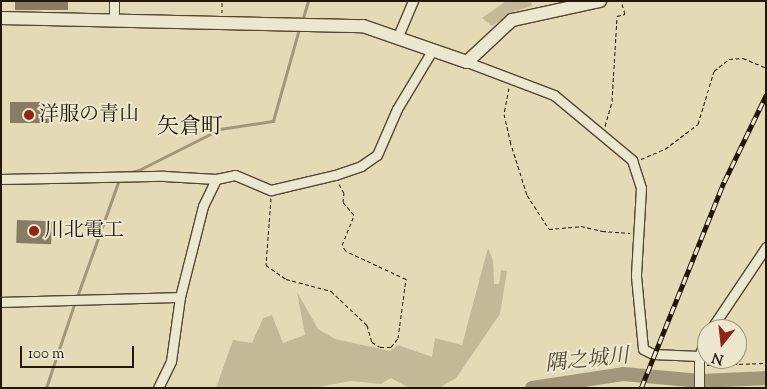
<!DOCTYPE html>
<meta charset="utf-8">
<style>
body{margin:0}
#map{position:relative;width:767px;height:389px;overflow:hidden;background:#e4dab5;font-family:"Sorts Mill Goudy","Noto Serif JP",serif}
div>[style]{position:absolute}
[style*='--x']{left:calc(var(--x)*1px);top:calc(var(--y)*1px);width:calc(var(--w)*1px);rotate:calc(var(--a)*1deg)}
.green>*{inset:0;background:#c3b997}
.stream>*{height:2.5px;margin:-1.25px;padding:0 1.25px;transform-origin:1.25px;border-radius:1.25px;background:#a3977a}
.river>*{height:14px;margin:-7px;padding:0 7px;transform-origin:7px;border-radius:7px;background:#a3977a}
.building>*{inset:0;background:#887c61;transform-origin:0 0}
.path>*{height:1px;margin-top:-0.5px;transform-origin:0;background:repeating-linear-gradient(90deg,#241607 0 4px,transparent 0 6.5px)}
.roads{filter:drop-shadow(1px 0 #544732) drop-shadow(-1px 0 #544732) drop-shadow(0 1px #544732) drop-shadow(0 -1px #544732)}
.street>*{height:9px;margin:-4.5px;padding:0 4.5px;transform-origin:4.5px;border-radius:4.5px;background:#ede7cf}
.secondary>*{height:12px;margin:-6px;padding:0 6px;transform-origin:6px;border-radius:6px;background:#ede7cf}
.rail>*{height:4.5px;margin-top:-2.25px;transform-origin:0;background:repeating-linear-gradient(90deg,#ede7cf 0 8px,#241607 0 16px);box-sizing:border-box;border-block:1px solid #241607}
.dots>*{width:14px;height:14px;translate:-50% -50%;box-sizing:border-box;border:2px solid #ede7cf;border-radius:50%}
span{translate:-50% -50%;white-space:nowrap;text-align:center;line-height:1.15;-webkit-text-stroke:4px #ede7cf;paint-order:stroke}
.poi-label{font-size:20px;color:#241607}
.left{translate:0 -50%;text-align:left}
.water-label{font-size:21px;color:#574a35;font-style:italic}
.quarter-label{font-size:22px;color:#241607}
.frame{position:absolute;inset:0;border:2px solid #241607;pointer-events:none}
.north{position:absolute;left:697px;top:319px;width:50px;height:50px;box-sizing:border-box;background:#ede7cf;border:1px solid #9d937f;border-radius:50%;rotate:196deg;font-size:14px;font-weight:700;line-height:20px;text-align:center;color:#241607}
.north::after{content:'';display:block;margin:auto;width:18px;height:22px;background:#8f2418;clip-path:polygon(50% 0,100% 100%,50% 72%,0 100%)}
.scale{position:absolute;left:20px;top:346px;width:114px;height:22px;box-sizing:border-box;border:2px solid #241607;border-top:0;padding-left:6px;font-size:15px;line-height:18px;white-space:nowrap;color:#241607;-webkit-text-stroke:4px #ede7cf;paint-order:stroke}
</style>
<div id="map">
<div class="green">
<div style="clip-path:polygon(506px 1px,531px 1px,532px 6px,513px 12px,492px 26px,482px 18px)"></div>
<div style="clip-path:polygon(488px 248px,493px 261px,494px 284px,499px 284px,501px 270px,507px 271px,500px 314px,456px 378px,439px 388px,409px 388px,391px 378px,381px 384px,351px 381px,313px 388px,216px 388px,233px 340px,252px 343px,263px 318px,272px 315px,283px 343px,305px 335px,297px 292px,318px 329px,335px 339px,390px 351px,398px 345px,432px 357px,435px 338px,462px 345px)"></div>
</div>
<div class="stream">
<div style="--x:302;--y:21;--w:21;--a:-73"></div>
<div style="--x:124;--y:174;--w:16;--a:-15"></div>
<div style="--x:139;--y:170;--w:91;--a:-26.8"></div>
<div style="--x:220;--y:129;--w:54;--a:-8.6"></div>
<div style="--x:273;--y:121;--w:96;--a:-74.2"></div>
<div style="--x:77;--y:297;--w:124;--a:-70.3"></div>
<div style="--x:46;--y:388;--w:91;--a:-71.4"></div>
</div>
<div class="river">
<div style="--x:532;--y:388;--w:92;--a:-8.7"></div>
<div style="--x:623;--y:374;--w:78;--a:5.1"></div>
<div style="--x:701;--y:381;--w:65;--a:-2.6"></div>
</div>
<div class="building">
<div style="left:15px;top:1px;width:53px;height:9px"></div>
<div style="clip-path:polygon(10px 102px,41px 102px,41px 107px,48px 107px,49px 123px,10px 123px)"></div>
<div style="left:17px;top:220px;width:35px;height:23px;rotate:2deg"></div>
</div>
<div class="path">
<div style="--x:222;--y:13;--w:12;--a:-90"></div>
<div style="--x:509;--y:88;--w:26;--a:101"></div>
<div style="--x:504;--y:114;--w:28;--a:77"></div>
<div style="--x:510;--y:141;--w:57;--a:72.5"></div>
<div style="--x:527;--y:195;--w:40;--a:57.1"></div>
<div style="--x:549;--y:229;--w:32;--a:-5"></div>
<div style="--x:581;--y:226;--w:22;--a:13"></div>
<div style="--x:602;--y:231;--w:28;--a:4"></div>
<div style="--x:605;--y:126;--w:26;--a:-74"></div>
<div style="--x:612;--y:101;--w:85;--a:-86.6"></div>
<div style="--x:617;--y:16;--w:8;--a:-14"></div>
<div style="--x:625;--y:14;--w:14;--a:-107"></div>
<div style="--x:641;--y:159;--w:26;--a:-23"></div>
<div style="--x:665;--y:149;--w:41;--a:-37.1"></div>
<div style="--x:698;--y:124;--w:55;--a:-73.2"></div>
<div style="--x:714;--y:71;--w:19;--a:-39"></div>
<div style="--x:729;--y:59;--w:14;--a:-4"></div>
<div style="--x:743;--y:58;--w:25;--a:23"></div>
<div style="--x:271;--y:198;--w:67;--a:94.3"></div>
<div style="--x:266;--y:265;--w:24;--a:35"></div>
<div style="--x:286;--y:279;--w:47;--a:14.9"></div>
<div style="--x:331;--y:291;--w:50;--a:43.4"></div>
<div style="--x:367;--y:325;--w:18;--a:74"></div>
<div style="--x:372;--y:342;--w:9;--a:32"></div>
<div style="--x:380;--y:347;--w:11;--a:0"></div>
<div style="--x:391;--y:347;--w:11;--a:-52"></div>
<div style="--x:398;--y:338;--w:60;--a:-82.3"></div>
<div style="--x:406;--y:279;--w:66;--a:-155"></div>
<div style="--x:346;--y:251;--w:7;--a:-124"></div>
<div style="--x:342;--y:245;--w:32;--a:-68"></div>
<div style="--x:354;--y:215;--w:17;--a:-130"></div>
<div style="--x:343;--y:202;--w:9;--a:-84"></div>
<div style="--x:344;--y:193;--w:13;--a:-119"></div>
<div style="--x:707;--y:365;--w:59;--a:-1.9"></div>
</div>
<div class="roads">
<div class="street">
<div style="--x:114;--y:20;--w:19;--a:-90"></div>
<div style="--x:398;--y:36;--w:38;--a:-67"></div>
<div style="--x:467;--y:62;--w:93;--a:20.8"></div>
<div style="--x:554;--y:95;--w:102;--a:39.8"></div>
<div style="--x:632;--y:160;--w:29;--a:72"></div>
<div style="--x:641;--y:188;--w:88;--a:93.3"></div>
<div style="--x:636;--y:276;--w:73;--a:84.5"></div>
<div style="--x:643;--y:349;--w:11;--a:27"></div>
<div style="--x:653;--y:354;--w:46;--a:2.5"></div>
<div style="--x:1;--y:179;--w:163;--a:-1.1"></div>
<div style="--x:164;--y:176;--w:52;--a:3.3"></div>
<div style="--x:216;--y:179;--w:19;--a:-12"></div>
<div style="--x:235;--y:175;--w:39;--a:23"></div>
<div style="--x:271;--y:190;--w:66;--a:-13.2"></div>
<div style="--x:335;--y:175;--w:28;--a:-19"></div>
<div style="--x:361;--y:166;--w:19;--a:-35"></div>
<div style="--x:377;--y:155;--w:50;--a:-66.5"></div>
<div style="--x:397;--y:109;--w:70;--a:-59"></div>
<div style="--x:1;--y:302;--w:179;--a:-1.6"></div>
<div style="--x:711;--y:329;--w:99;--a:-56.1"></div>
<div style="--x:158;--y:388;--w:30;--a:-64"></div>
<div style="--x:171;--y:361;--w:65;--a:-82"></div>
<div style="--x:180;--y:297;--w:94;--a:-75.8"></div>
<div style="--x:203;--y:206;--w:30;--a:-64"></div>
<div style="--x:699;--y:388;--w:32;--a:-90"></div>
<div style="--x:699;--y:356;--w:22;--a:-69"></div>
</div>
<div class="secondary">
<div style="--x:1;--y:18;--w:362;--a:1.3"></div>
<div style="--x:363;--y:26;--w:110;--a:19.1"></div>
<div style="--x:467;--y:62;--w:62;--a:-43"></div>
<div style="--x:512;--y:20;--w:90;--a:-12.2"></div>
</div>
</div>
<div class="rail">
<div style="--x:641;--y:388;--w:222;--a:-68.1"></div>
<div style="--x:724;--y:182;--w:97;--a:-64.2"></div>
</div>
<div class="dots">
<div style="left:29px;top:115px;background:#8f2418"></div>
<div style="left:34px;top:231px;background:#8f2418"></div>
</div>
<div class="poi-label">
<span class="left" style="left:39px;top:115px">洋服の青山</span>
<span class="left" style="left:44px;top:231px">川北電工</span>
</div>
<div class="water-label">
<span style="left:587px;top:361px;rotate:-6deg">隅之城川</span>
</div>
<div class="quarter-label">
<span style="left:190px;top:129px">矢倉町</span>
</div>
<div class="frame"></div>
<div class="north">N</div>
<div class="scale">100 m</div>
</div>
